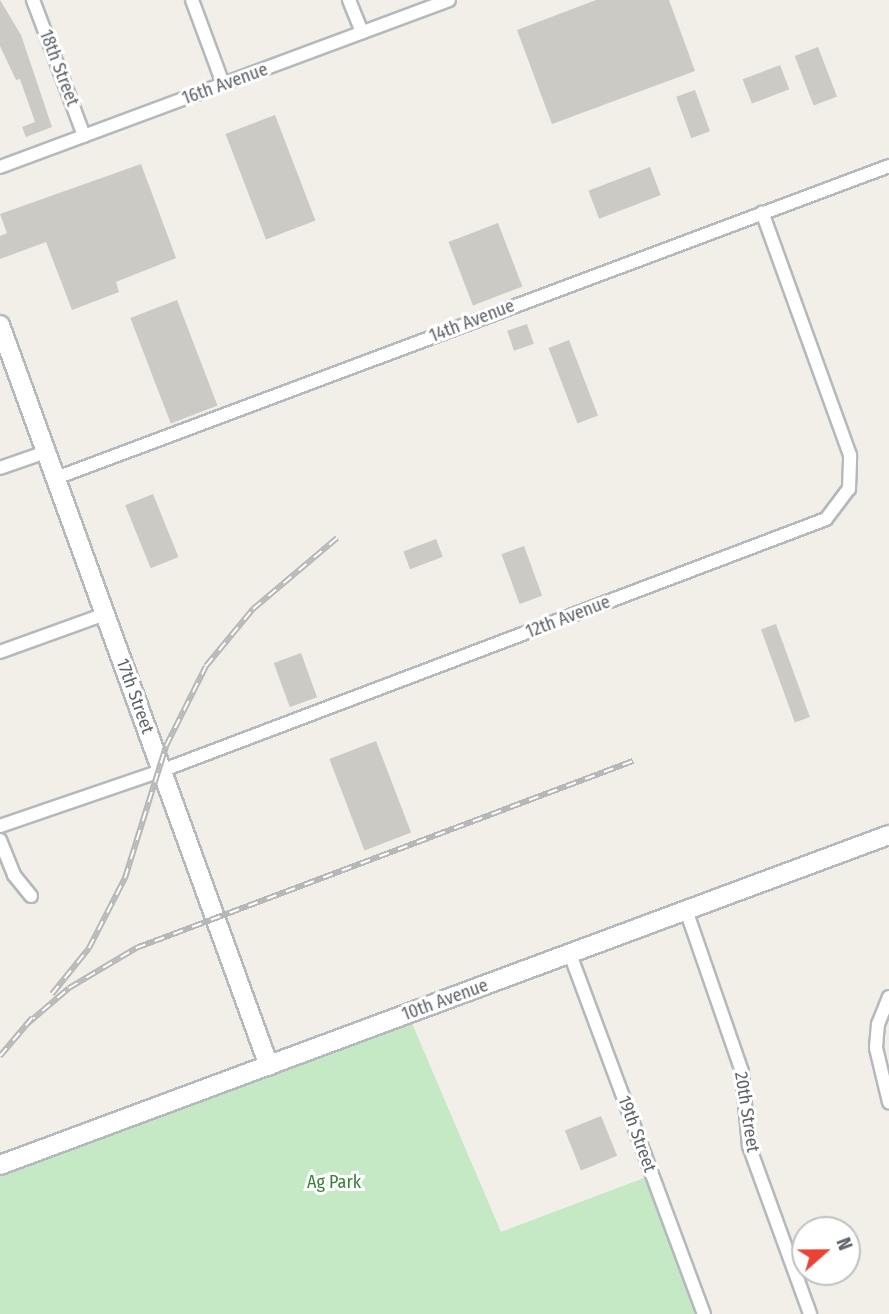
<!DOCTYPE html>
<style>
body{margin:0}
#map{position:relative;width:889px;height:1314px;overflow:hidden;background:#f1efe8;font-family:"Fira Sans Condensed",sans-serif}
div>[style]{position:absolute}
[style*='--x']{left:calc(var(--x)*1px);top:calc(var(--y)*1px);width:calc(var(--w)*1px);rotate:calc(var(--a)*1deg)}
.green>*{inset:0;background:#c5e8c5}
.building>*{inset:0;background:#cccac5;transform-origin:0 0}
.roads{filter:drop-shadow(2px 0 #b5b8bc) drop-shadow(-2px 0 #b5b8bc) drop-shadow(0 2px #b5b8bc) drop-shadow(0 -2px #b5b8bc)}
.street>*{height:12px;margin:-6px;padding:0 6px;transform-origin:6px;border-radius:6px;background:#fff}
.secondary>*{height:18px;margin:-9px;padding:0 9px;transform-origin:9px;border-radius:9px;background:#fff}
.rail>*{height:6px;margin-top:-3px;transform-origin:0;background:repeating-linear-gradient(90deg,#fff 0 10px,#b6b7b8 0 20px);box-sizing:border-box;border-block:2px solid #b6b7b8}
span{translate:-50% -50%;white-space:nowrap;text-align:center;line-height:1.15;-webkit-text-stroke:6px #fff;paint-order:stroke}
.street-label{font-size:18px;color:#5f6368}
.park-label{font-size:18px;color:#348238}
.north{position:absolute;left:791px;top:1216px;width:70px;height:70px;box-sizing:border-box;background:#fff;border:2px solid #bfc1c3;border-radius:50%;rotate:69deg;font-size:19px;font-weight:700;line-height:28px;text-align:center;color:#5f6368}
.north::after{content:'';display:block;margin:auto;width:24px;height:32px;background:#ea4335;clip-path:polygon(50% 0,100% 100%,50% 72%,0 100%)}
</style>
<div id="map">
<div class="green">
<div style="clip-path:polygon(408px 1014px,501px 1232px,652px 1175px,704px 1314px,0 1314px,0 1165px)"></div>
</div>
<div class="building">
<div style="clip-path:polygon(0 0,21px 35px,52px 127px,26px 137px,22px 127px,35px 122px,20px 79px,16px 80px,0 46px)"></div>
<div style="clip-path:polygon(596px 0,669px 0,695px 71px,552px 124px,517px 30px)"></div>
<div style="left:818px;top:47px;width:53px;height:25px;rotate:69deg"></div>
<div style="left:780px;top:65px;width:26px;height:40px;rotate:69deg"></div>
<div style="left:695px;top:90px;width:44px;height:20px;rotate:70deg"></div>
<div style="left:275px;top:115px;width:113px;height:53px;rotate:69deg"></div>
<div style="clip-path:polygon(141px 164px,176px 258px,116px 282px,119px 292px,72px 310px,46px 242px,0 259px,0 236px,7px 233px,0 214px)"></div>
<div style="left:650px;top:167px;width:30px;height:66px;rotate:69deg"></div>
<div style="left:498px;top:223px;width:68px;height:53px;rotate:69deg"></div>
<div style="left:177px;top:300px;width:113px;height:50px;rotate:69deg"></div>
<div style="left:527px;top:324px;width:21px;height:21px;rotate:71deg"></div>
<div style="left:569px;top:340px;width:81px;height:22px;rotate:69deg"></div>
<div style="left:153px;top:494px;width:68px;height:30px;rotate:68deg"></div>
<div style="left:436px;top:539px;width:19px;height:35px;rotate:69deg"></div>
<div style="left:524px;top:546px;width:53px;height:24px;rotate:70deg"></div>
<div style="left:776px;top:624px;width:99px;height:16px;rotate:70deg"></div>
<div style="left:301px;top:653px;width:47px;height:29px;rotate:70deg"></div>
<div style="left:376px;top:741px;width:98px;height:50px;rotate:69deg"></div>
<div style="left:601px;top:1116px;width:43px;height:39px;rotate:68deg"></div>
</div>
<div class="roads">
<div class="street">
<div style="--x:33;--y:0;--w:145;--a:69.4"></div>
<div style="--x:192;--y:0;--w:90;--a:69.7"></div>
<div style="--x:349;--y:0;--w:35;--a:68"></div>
<div style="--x:0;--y:167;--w:479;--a:-20.4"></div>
<div style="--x:0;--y:468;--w:49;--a:-19.2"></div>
<div style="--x:56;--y:478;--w:890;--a:-20.53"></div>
<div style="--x:0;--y:652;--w:112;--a:-19.9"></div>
<div style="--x:0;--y:826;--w:167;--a:-18.9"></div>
<div style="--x:158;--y:772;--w:714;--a:-20.74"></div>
<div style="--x:826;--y:519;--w:38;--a:-53"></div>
<div style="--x:849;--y:489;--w:34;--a:-88"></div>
<div style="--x:850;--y:455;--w:258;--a:-109.9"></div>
<div style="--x:0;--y:840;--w:38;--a:68"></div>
<div style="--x:14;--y:875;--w:27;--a:51"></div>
<div style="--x:686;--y:910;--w:171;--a:70.9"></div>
<div style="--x:742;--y:1072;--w:74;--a:84.6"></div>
<div style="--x:749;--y:1146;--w:179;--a:70"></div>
<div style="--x:570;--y:954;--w:384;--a:69.6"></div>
<div style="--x:889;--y:997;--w:29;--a:112"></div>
<div style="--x:878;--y:1024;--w:24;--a:95"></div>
<div style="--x:876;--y:1048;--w:56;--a:76.5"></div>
</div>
<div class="secondary">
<div style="--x:0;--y:325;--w:788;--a:70.05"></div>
<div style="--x:0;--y:1165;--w:948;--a:-20.37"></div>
</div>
</div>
<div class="rail">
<div style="--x:52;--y:994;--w:59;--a:-51.2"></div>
<div style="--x:89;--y:948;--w:79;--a:-62.8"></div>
<div style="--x:125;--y:878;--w:138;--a:-72.7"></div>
<div style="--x:166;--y:746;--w:89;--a:-63.4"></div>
<div style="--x:206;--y:666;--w:74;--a:-50.5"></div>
<div style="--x:253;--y:609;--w:110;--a:-40.2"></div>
<div style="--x:27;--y:1024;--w:55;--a:-40.6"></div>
<div style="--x:69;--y:988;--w:78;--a:-30.8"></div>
<div style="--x:136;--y:948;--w:531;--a:-20.62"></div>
<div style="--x:0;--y:1056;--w:50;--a:-49.9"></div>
</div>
<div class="street-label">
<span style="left:59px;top:68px;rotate:69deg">18th Street</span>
<span style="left:225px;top:84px;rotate:-20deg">16th Avenue</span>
<span style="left:472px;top:321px;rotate:-21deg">14th Avenue</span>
<span style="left:568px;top:617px;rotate:-21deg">12th Avenue</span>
<span style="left:135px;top:696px;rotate:70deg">17th Street</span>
<span style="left:445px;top:1000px;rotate:-20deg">10th Avenue</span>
<span style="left:747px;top:1112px;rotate:81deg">20th Street</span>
<span style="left:637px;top:1134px;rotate:70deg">19th Street</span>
</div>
<div class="park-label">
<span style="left:334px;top:1182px">Ag Park</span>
</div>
<div class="north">N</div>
</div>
